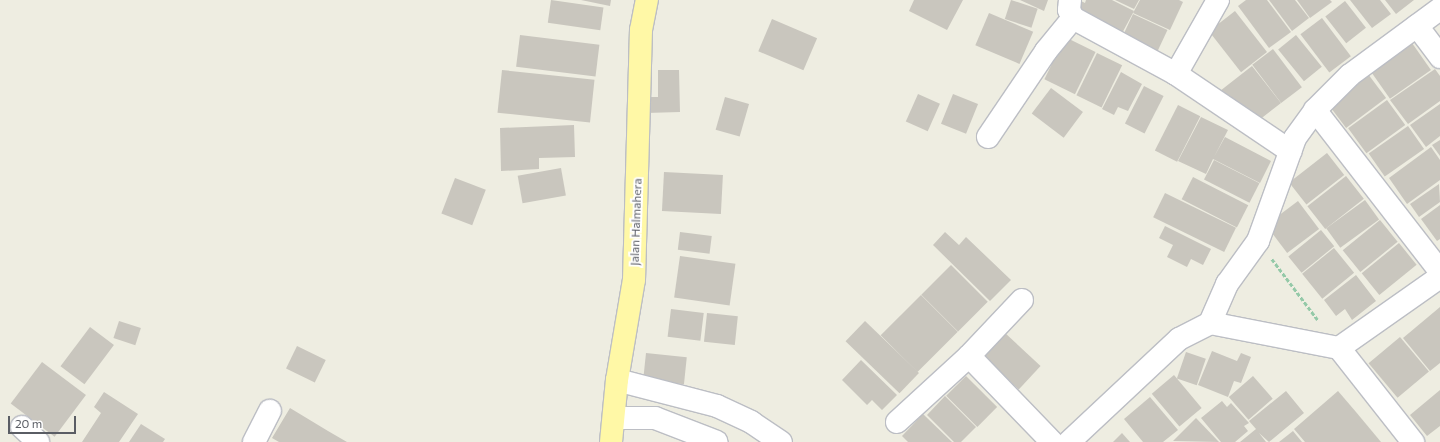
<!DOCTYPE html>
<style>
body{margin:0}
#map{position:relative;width:1440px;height:442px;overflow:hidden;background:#eeede1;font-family:Commissioner,sans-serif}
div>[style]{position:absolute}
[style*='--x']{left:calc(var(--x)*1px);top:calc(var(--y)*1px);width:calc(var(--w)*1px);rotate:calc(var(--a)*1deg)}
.building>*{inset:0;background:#c9c6be;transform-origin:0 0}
.path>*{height:2.5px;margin-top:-1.25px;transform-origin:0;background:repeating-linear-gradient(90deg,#94c9a8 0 4px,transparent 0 6px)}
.roads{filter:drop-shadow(1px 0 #bcbec4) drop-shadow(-1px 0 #bcbec4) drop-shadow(0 1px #bcbec4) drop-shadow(0 -1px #bcbec4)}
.street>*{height:22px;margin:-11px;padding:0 11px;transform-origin:11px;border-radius:11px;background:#fff}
.primary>*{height:22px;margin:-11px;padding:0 11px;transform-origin:11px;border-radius:11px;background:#fff8a6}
span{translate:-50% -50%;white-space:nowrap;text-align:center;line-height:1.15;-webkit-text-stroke:4px #fff;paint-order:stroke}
.street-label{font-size:12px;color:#5a5d64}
.scale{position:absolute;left:8px;top:416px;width:68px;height:18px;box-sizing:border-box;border:2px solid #5a5d64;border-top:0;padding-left:5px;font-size:12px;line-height:14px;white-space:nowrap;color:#5a5d64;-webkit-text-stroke:3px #fff;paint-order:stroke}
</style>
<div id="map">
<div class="building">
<div style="left:551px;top:0;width:53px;height:23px;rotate:8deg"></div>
<div style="clip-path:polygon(581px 0,611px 0,610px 6px)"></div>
<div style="clip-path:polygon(914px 0,963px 0,947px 30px,909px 11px)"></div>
<div style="left:1011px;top:0;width:28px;height:20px;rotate:18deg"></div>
<div style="clip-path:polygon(1020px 0,1048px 0,1044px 11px)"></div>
<div style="clip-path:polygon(1079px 0,1085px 3px,1086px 0,1112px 0,1134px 11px,1120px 37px,1071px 13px)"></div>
<div style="clip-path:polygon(1115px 0,1139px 0,1134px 9px)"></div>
<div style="clip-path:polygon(1140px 0,1179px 0,1183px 2px,1170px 30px,1133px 13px)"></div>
<div style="clip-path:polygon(1246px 0,1267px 0,1291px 32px,1269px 48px,1238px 6px)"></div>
<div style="clip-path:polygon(1269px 0,1295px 0,1309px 18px,1292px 31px)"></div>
<div style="clip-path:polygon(1297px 0,1330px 0,1332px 2px,1310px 18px)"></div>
<div style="clip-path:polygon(1350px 0,1380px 0,1391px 14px,1372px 28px)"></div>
<div style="clip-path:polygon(1385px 0,1414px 0,1396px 14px)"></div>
<div style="left:1345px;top:1px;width:34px;height:25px;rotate:52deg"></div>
<div style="left:1235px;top:11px;width:52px;height:33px;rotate:52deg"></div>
<div style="left:989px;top:13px;width:48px;height:35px;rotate:23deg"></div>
<div style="left:1133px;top:14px;width:38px;height:24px;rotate:25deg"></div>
<div style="left:1322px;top:18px;width:48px;height:27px;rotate:53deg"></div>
<div style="left:772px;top:19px;width:49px;height:35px;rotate:23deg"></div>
<div style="left:520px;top:35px;width:80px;height:32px;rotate:7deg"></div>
<div style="left:1296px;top:35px;width:41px;height:23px;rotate:51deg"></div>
<div style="left:1065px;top:37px;width:34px;height:47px;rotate:26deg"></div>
<div style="left:1412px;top:43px;width:33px;height:50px;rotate:55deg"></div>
<div style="left:1273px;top:49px;width:48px;height:26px;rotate:53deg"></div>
<div style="left:1097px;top:53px;width:28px;height:47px;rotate:26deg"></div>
<div style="clip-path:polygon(1252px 66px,1281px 103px,1254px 124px,1236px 101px,1231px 105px,1220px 91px)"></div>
<div style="clip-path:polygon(1435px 69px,1440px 76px,1440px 101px,1408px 124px,1390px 100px)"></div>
<div style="left:502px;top:70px;width:93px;height:43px;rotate:6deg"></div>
<div style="clip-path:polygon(658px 70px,679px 70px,680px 112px,646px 113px,646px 97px,658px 97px)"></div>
<div style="clip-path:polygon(1121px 72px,1142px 84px,1128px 111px,1118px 107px,1114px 115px,1102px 109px)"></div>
<div style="left:1368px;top:74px;width:30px;height:50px;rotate:53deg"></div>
<div style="left:1144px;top:86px;width:22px;height:42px;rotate:27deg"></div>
<div style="left:1051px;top:88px;width:40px;height:32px;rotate:37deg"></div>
<div style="left:918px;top:94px;width:24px;height:30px;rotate:24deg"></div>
<div style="left:953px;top:94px;width:27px;height:32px;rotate:22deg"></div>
<div style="left:725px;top:97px;width:25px;height:34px;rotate:16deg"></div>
<div style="left:1387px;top:100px;width:31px;height:48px;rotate:54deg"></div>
<div style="clip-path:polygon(1440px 104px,1440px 136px,1426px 147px,1410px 125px)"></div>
<div style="left:1178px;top:105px;width:25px;height:51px;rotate:27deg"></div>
<div style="clip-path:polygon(1201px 117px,1228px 130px,1214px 157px,1225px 137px,1271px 161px,1260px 183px,1213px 159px,1206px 174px,1178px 161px)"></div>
<div style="clip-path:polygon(574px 125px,575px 157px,539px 158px,539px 169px,501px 171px,500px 128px)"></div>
<div style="left:1408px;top:126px;width:28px;height:48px;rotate:55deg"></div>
<div style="clip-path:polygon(1440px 140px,1440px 156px,1432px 145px)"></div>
<div style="clip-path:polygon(1431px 147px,1440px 160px,1440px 180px,1407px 204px,1389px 178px)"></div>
<div style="left:1327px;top:153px;width:28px;height:48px;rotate:52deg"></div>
<div style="left:1214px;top:160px;width:51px;height:22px;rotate:27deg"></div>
<div style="left:561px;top:168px;width:28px;height:44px;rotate:80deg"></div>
<div style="left:664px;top:172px;width:59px;height:39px;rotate:3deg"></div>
<div style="left:1346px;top:176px;width:29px;height:49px;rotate:52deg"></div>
<div style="left:1193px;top:177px;width:62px;height:25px;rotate:27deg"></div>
<div style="left:455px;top:178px;width:33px;height:38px;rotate:21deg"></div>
<div style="clip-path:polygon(1439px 184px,1440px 202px,1419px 217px,1410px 204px)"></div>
<div style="left:1165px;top:193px;width:79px;height:27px;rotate:26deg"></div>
<div style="left:1365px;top:200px;width:24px;height:48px;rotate:54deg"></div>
<div style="left:1298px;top:201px;width:35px;height:40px;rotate:53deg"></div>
<div style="clip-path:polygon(1440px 205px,1440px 239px,1437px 241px,1421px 219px)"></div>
<div style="left:1380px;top:220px;width:28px;height:48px;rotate:51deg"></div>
<div style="clip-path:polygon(1165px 226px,1211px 249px,1203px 265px,1191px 259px,1187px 267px,1167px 257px,1173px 245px,1159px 238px)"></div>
<div style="left:1321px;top:230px;width:21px;height:42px;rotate:51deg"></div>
<div style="left:680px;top:232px;width:32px;height:18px;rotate:7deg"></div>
<div style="clip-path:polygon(945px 232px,959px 245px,966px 237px,1011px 280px,990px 301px,933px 245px)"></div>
<div style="left:1399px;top:243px;width:28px;height:48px;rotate:51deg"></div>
<div style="left:1334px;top:248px;width:32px;height:41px;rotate:51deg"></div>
<div style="left:680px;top:256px;width:56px;height:42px;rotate:8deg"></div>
<div style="left:951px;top:265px;width:52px;height:42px;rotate:45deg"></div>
<div style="clip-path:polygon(1356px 275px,1376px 301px,1352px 320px,1345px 309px,1336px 316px,1324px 300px)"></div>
<div style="left:921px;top:295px;width:52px;height:57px;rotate:45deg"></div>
<div style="clip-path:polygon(1440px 307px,1440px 363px,1430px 371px,1403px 338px)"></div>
<div style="left:671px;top:309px;width:33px;height:28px;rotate:7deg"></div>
<div style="left:707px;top:313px;width:31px;height:29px;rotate:6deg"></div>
<div style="left:119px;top:321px;width:23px;height:18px;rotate:18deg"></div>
<div style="left:865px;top:321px;width:75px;height:28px;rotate:44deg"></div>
<div style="left:90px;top:327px;width:30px;height:49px;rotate:37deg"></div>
<div style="left:1004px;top:332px;width:50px;height:32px;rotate:43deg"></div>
<div style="left:1400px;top:337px;width:45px;height:41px;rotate:50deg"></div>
<div style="left:297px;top:346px;width:32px;height:25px;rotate:26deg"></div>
<div style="clip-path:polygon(1212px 351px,1237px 361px,1241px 353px,1251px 357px,1241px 383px,1234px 381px,1228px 397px,1198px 385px)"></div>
<div style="left:1186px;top:352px;width:21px;height:28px;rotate:19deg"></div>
<div style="left:646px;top:353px;width:41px;height:27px;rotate:6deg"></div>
<div style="clip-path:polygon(861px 360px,897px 395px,882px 410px,872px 400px,867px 405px,842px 380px)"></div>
<div style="left:42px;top:362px;width:55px;height:52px;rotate:37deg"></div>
<div style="left:1174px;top:375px;width:43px;height:29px;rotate:50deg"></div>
<div style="left:966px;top:376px;width:44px;height:28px;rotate:45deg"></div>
<div style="left:1253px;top:376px;width:30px;height:32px;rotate:49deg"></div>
<div style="clip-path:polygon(1440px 390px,1440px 426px,1427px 436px,1410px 415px)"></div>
<div style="clip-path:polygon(1286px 391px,1304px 413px,1269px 442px,1259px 433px,1266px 442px,1240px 442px,1256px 429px,1249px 421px)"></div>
<div style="clip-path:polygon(1338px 391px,1356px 412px,1381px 442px,1305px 442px,1294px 429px)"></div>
<div style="clip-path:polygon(104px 392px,138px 414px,119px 442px,82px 442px,101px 413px,94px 407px)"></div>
<div style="clip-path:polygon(945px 396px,976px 427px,961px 442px,954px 442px,927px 415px)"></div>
<div style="clip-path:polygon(1150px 397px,1178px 430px,1163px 442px,1143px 442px,1124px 419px)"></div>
<div style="clip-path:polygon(1222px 401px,1227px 407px,1231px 403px,1249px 423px,1244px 426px,1248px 431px,1235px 442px,1221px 442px,1201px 418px)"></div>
<div style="clip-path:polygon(290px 408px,328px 431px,347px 442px,279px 442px,272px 438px)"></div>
<div style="clip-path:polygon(923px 414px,952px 442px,908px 442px,902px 436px)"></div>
<div style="clip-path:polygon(1196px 418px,1219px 442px,1173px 441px)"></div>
<div style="clip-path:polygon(141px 424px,165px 439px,163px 442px,129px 442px)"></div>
<div style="clip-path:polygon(1293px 431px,1302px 442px,1279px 442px)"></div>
<div style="clip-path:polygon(1122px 433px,1130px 442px,1113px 442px)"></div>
</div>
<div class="path">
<div style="--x:1272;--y:259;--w:76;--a:53"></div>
</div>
<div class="roads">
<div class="street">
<div style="--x:1070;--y:0;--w:10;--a:96"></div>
<div style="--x:1069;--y:10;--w:9;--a:63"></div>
<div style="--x:1073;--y:18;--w:117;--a:28.5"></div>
<div style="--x:1176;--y:74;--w:85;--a:-60.4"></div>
<div style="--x:1417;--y:26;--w:39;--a:53"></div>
<div style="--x:1176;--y:74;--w:138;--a:34"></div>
<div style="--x:1315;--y:110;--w:204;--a:52.2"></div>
<div style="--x:988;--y:137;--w:104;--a:-56"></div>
<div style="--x:1046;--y:51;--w:43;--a:-50.7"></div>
<div style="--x:1210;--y:323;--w:43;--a:-66.4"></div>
<div style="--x:1227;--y:284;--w:53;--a:-54.2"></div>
<div style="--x:1258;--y:241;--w:109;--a:-70.2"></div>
<div style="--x:1295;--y:138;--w:34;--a:-54"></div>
<div style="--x:1315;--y:110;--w:49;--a:-45"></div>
<div style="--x:1350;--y:75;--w:112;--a:-36.3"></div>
<div style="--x:1339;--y:348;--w:120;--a:51.8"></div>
<div style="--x:969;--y:356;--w:120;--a:46"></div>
<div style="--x:617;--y:380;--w:103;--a:14.6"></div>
<div style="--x:717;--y:406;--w:38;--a:25"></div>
<div style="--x:751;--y:422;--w:36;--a:34"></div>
<div style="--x:614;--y:418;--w:41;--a:0"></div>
<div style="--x:655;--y:418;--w:66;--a:21.2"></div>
<div style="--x:897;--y:422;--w:98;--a:-42.5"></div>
<div style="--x:969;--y:356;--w:77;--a:-46.6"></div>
<div style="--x:22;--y:427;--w:22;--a:43"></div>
<div style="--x:254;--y:442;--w:35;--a:-63"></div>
<div style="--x:1069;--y:442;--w:151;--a:-43.1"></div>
<div style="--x:1179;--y:339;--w:35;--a:-27"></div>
<div style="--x:1210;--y:323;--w:131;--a:11"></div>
<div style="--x:1339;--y:348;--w:123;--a:-35.1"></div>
</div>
<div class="primary">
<div style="--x:611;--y:442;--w:62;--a:-84.5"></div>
<div style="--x:617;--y:380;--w:101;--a:-80.4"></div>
<div style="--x:634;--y:280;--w:250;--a:-88.4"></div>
<div style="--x:641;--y:30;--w:31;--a:-79"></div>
</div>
</div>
<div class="street-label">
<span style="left:636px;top:222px;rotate:-88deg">Jalan Halmahera</span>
</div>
<div class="scale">20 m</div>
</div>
